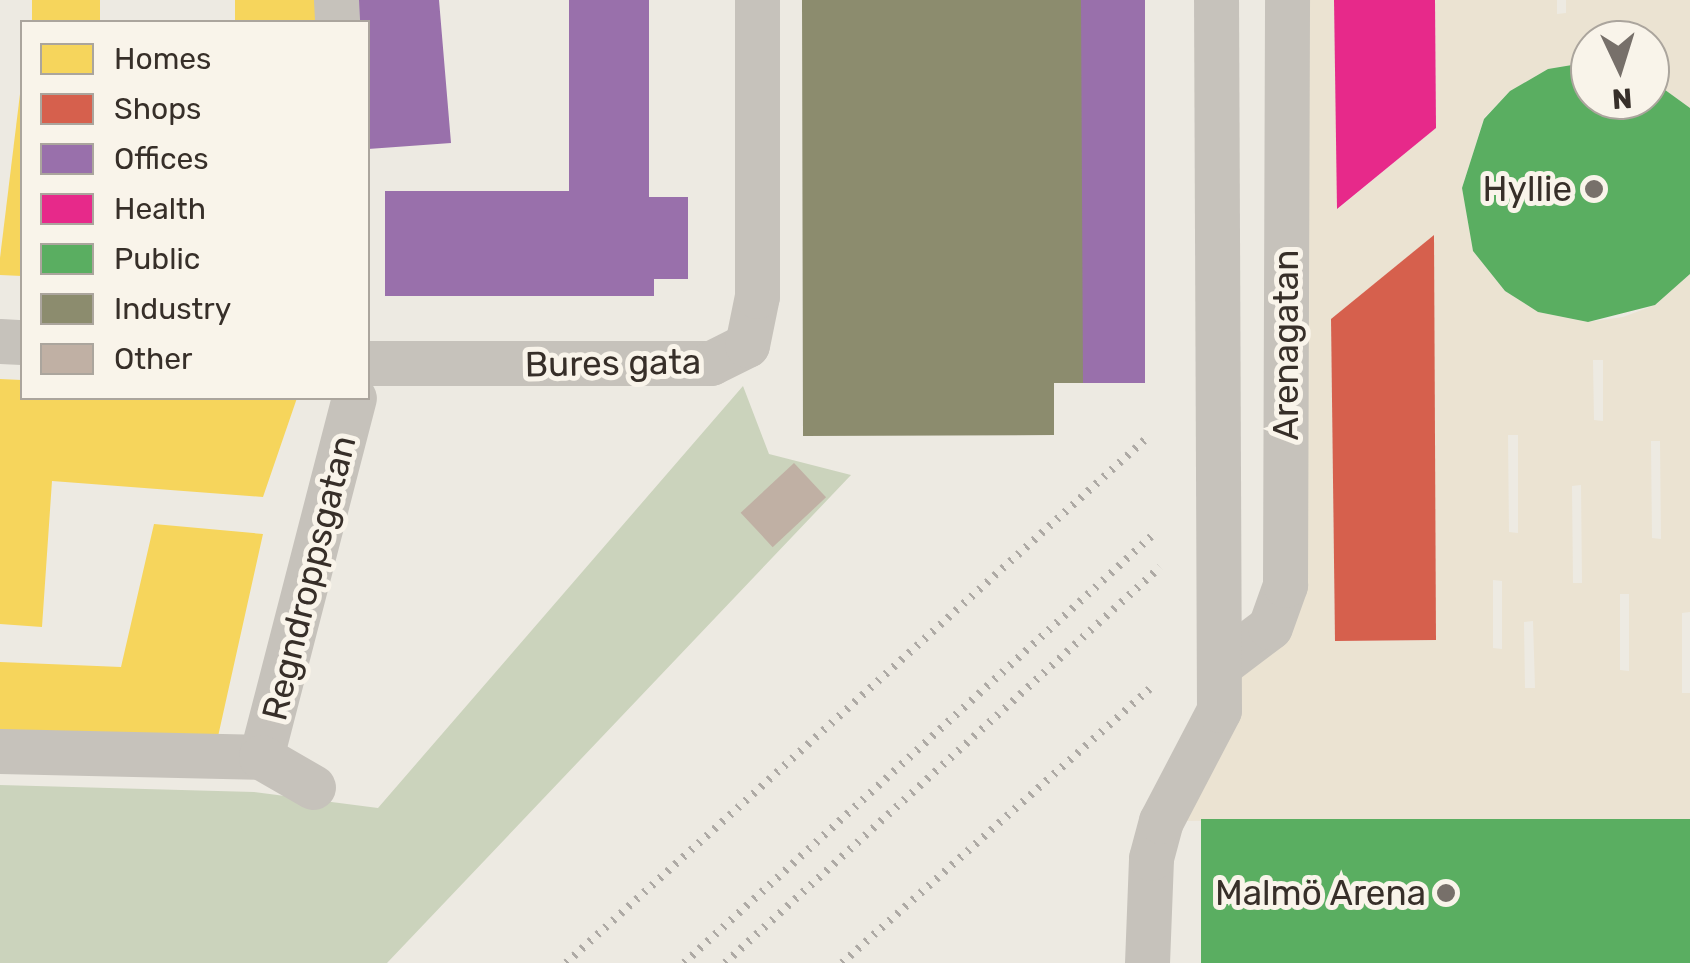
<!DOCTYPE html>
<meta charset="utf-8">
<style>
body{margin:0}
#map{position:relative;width:1690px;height:963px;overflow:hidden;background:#edeae2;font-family:Rubik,sans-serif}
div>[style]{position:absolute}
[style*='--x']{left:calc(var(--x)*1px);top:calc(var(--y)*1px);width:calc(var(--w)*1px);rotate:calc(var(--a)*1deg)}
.green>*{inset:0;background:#cbd3bc}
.plaza>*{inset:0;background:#ebe3d2}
.homes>*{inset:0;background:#f6d55c;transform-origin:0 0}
.shops>*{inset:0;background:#d6604d}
.offices>*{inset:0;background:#9970ab;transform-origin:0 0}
.health>*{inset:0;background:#e7298a}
.public>*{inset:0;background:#5aae61;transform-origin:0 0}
.industry>*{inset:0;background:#8c8c6e}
.building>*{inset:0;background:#c0b0a4;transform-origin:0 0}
.minor>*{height:45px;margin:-22.5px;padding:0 22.5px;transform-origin:22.5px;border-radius:22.5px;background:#c6c2bb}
.rail>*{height:8px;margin-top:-4px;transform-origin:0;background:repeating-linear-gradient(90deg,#aeaaa5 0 2.5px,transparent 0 10.5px)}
.dots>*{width:28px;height:28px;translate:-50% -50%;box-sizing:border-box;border:5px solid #f9f4ea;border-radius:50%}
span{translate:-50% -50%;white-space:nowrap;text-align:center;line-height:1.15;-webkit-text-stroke:10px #f9f4ea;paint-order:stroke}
.poi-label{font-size:35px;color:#372f29}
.right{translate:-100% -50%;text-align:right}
.street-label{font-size:35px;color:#372f29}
.legend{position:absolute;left:20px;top:20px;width:350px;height:380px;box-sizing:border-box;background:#f9f4ea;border:2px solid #aba59d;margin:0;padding:12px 18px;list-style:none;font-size:30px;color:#372f29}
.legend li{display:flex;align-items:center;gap:20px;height:50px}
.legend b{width:50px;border:2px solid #aba59d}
.north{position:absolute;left:1570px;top:20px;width:100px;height:100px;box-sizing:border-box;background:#f9f4ea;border:2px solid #aba59d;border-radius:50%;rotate:176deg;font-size:28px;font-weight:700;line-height:40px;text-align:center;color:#372f29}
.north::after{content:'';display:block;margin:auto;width:35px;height:45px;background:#77706a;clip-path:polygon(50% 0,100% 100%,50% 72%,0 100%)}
</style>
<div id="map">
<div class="green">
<div style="clip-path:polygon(743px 386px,769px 454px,851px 475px,387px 963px,0 963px,0 785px,254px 792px,378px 808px)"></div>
</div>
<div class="plaza">
<div style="clip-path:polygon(evenodd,1287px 0,1334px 0,1338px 209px,1436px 128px,1435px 0,1557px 0,1557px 14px,1566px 13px,1566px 0,1690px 0,1690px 108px,1650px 79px,1650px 40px,1590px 40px,1590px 62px,1548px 69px,1510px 91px,1484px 118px,1462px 188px,1473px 251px,1505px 291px,1538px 312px,1587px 322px,1623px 317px,1655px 305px,1690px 274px,1690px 612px,1682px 613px,1682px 693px,1690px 693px,1690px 819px,1161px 821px,1270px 627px,1287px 0,1433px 236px,1436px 640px,1335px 641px,1331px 319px,1433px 236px,1287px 0,1593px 360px,1603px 360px,1603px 421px,1594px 420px,1593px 360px,1287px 0,1508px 435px,1518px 435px,1518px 533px,1509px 532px,1508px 435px,1287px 0,1651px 441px,1660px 441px,1661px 539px,1652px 538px,1651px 441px,1287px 0,1581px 485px,1582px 583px,1573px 583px,1572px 486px,1581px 485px,1287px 0,1493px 580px,1502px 581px,1502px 649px,1493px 648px,1493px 580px,1287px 0,1620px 594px,1629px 594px,1629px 671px,1620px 670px,1620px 594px,1287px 0,1533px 621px,1535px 688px,1525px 688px,1524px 622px,1533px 621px)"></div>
</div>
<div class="homes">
<div style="left:32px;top:0;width:68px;height:22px"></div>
<div style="left:235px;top:0;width:82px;height:22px"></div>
<div style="clip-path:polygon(20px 94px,22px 276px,0 275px,0 258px)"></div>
<div style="clip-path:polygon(0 379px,22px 380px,22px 398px,297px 398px,263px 497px,52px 481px,42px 627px,0 624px)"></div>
<div style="clip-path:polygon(154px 524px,263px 534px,217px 741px,0 732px,0 662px,121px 667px)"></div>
</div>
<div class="shops">
<div style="clip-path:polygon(1434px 235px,1436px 640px,1335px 641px,1331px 319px)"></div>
</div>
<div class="offices">
<div style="clip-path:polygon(353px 0,439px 0,451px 143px,368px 149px,368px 22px,355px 22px)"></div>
<div style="clip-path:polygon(569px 0,649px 0,649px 197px,688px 197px,688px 279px,654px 279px,654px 296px,385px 296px,385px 191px,569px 191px)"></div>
<div style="left:1081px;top:0;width:64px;height:383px"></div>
</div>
<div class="health">
<div style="clip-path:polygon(1334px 0,1435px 0,1436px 128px,1337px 209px)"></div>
</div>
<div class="public">
<div style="clip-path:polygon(1590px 62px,1590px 100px,1650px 100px,1650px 79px,1690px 108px,1690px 274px,1655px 305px,1588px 322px,1538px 312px,1505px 291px,1473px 251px,1462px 188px,1484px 119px,1510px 91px,1548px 69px)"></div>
<div style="left:1690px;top:819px;width:144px;height:489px;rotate:90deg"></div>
</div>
<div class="industry">
<div style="clip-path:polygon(802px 0,1081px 0,1083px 383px,1054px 383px,1054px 435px,803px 436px)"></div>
</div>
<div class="building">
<div style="left:794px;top:463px;width:47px;height:73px;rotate:47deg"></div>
</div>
<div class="minor">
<div style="--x:336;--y:0;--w:22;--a:87"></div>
<div style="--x:0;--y:341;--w:22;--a:3"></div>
<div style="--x:368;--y:363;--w:343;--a:0"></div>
<div style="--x:711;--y:363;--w:40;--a:-26.6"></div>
<div style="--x:747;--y:345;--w:50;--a:-78.5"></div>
<div style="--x:757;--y:296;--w:296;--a:-90"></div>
<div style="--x:1221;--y:664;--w:61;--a:-37.1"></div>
<div style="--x:1270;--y:627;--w:45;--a:-70.3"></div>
<div style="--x:1285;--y:585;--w:585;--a:-89.8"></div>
<div style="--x:0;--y:751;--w:261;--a:1.3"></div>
<div style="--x:261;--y:757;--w:371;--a:-75.5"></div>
<div style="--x:261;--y:757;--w:60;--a:30"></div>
<div style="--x:1147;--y:963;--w:105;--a:-87.8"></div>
<div style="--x:1151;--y:858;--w:38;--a:-75"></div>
<div style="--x:1161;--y:821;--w:125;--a:-62.4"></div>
<div style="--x:1219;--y:710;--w:710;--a:-90.24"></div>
</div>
<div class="rail">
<div style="--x:566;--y:963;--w:784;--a:-42.11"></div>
<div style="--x:684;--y:963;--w:639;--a:-42.4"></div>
<div style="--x:725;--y:963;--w:588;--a:-42.31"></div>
<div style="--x:842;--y:963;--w:416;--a:-41.7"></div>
</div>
<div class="dots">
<div style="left:1594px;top:189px;background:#77706a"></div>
<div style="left:1446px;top:893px;background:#77706a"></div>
</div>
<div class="poi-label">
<span class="right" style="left:1572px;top:189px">Hyllie</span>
<span class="right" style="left:1426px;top:893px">Malmö Arena</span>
</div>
<div class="street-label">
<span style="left:1286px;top:345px;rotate:-90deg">Arenagatan</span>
<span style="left:613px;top:363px;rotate:-1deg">Bures gata</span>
<span style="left:309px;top:578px;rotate:-76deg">Regndroppsgatan</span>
</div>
<ul class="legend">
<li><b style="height:28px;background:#f6d55c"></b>Homes</li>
<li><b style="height:28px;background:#d6604d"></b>Shops</li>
<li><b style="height:28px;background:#9970ab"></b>Offices</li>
<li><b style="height:28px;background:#e7298a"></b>Health</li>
<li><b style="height:28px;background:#5aae61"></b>Public</li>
<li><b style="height:28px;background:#8c8c6e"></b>Industry</li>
<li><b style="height:28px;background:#c0b0a4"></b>Other</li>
</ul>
<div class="north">N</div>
</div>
